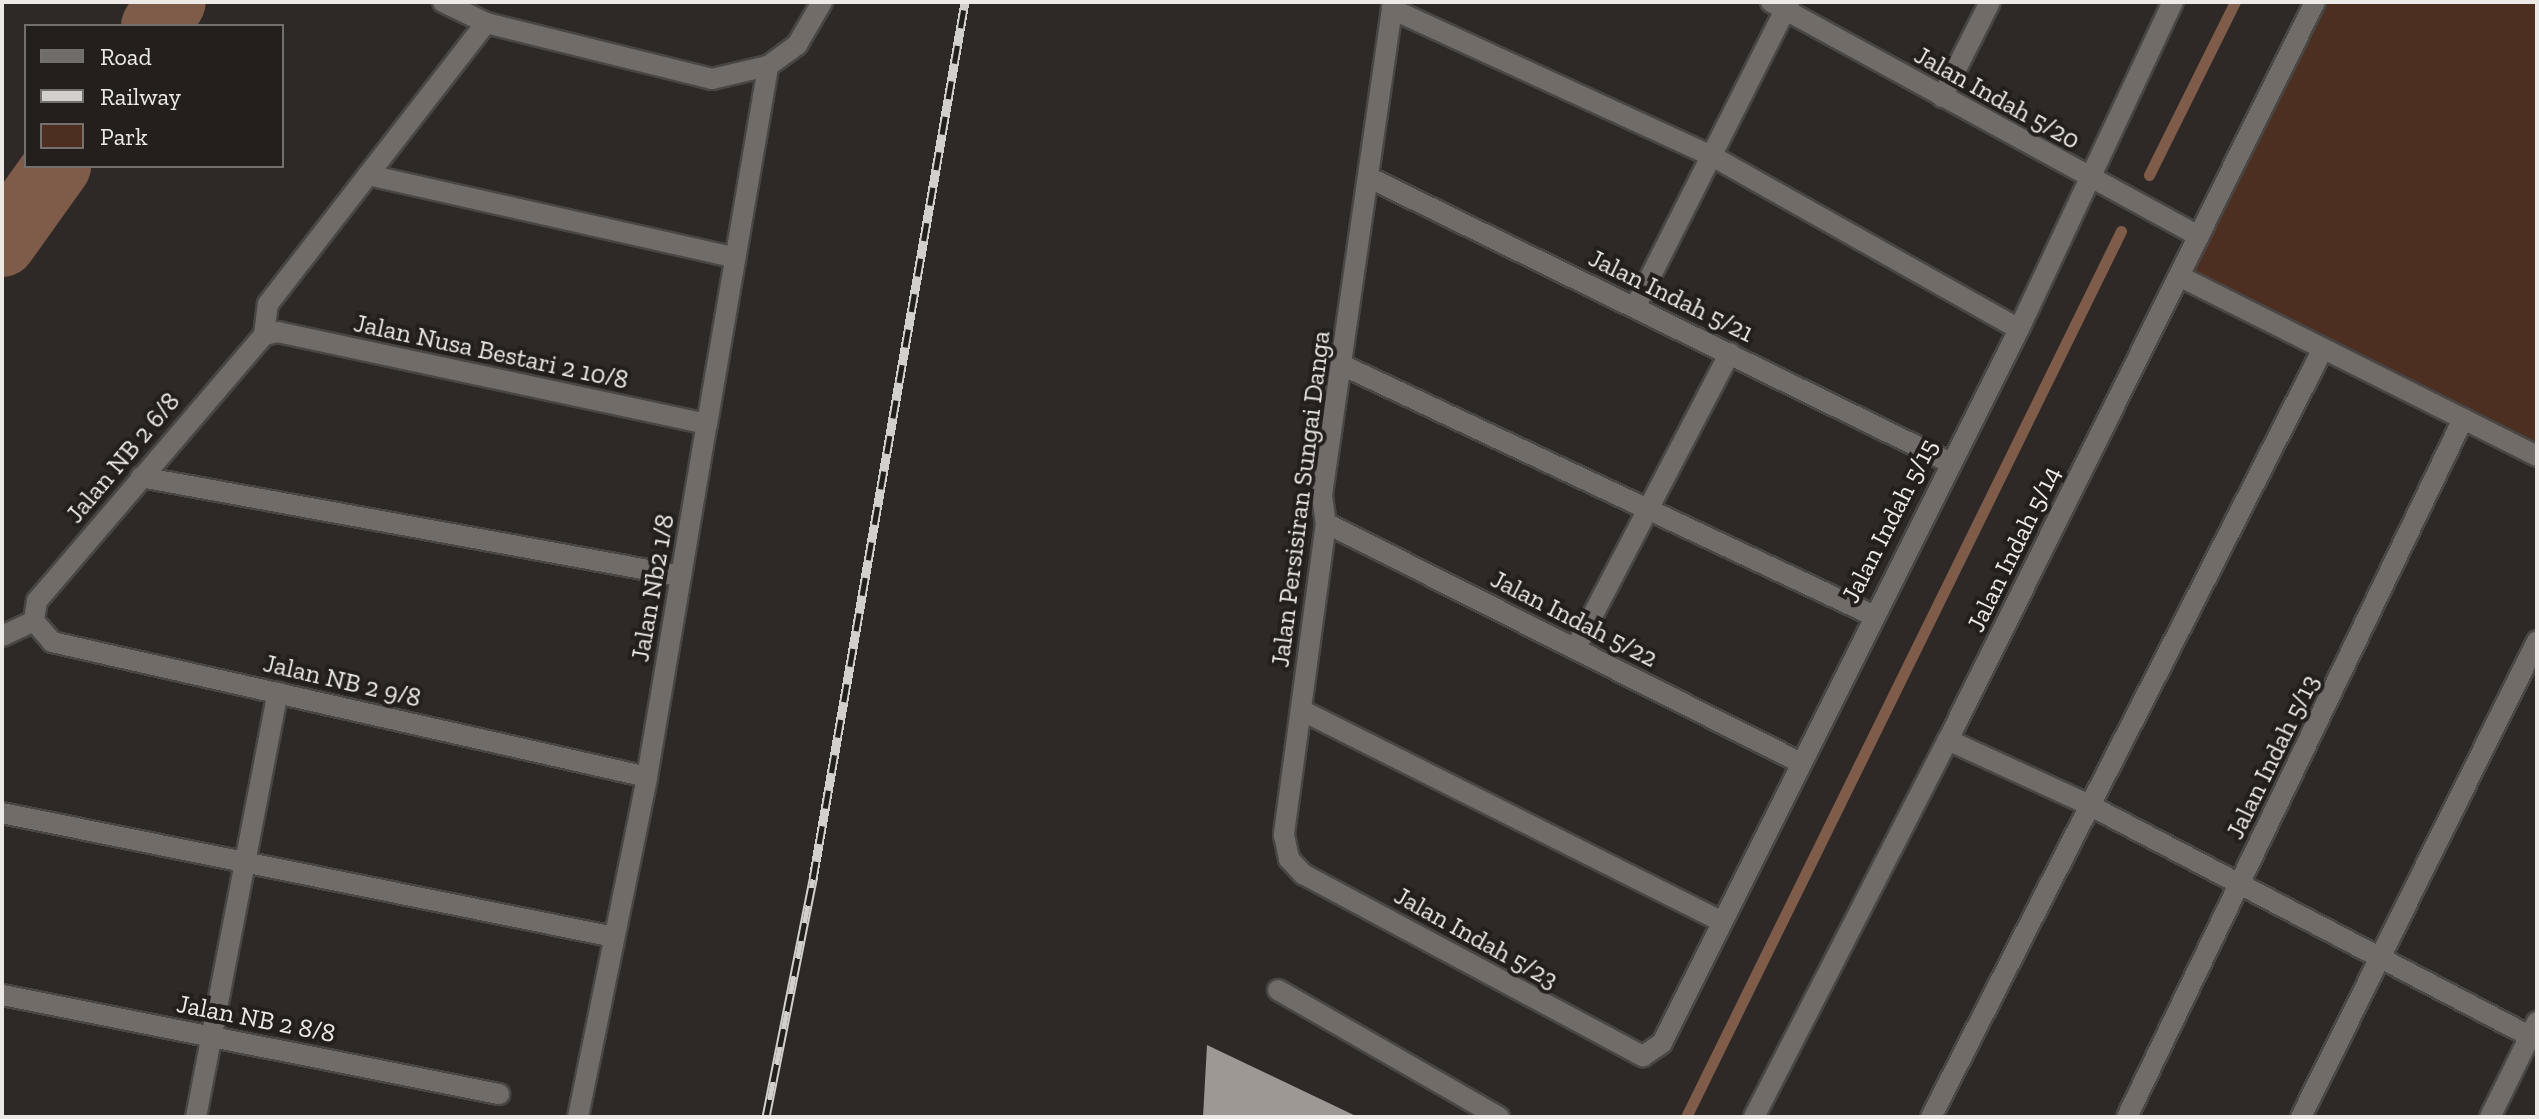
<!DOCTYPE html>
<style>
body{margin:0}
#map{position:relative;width:2539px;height:1119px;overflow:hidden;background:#2e2926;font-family:"Zilla Slab",serif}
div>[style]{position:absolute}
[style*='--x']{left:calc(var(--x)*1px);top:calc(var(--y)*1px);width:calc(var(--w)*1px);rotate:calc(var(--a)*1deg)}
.green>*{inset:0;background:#4c2f21}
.stream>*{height:11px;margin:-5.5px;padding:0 5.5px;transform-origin:5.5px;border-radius:5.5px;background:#7f5b49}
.river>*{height:68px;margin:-34px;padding:0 34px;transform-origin:34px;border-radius:34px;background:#7f5b49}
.building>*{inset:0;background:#9e9895}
.roads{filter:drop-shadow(2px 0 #494643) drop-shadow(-2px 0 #494643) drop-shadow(0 2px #494643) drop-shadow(0 -2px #494643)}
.lane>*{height:20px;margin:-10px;padding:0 10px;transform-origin:10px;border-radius:10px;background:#726c69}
.street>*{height:20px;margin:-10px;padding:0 10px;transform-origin:10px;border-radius:10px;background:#726c69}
.rail>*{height:9px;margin-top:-4.5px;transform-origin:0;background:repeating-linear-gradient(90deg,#241f1d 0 18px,#d2cfcd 0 36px);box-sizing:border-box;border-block:2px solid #d2cfcd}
span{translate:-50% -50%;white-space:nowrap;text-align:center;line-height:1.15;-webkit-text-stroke:8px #241f1d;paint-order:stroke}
.street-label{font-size:26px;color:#ece9e7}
.frame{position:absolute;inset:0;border:4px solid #ece9e7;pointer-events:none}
.legend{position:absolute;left:24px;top:24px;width:260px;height:144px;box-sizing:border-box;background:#241f1d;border:2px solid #74706e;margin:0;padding:10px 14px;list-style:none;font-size:24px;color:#ece9e7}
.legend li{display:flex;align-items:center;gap:16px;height:40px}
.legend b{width:40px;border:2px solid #74706e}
</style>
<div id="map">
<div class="green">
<div style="clip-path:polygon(2315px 2px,2537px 2px,2537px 455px,2179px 276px)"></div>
</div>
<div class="stream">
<div style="--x:2149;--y:175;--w:193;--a:-63.6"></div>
<div style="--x:1686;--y:1117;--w:987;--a:-63.85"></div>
</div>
<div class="river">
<div style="--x:155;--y:26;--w:29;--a:-55"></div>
<div style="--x:2;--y:243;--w:95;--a:-54.5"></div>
</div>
<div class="building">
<div style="clip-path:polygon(1207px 1045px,1358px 1117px,1203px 1117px)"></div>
</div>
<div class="roads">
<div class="lane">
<div style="--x:1392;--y:9;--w:352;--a:24.7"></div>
<div style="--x:1712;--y:156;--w:352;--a:29.4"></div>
<div style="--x:1942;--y:97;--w:106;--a:-63.2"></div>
<div style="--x:368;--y:175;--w:376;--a:12.7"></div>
<div style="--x:264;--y:335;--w:31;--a:-83"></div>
<div style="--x:268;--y:304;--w:356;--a:-52.2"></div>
<div style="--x:1342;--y:365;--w:586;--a:25.25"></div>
<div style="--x:141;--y:477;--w:549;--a:10.39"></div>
<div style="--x:2;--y:636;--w:35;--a:-25"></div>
<div style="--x:1301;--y:710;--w:470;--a:26.7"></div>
<div style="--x:2;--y:813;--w:624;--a:11.45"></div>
<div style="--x:1278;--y:990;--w:255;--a:29.9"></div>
<div style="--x:578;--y:1117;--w:347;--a:-78.5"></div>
<div style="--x:1931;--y:1117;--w:862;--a:-62.96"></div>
<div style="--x:2301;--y:1117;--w:531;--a:-63.63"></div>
</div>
<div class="street">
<div style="--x:443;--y:2;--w:48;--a:26"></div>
<div style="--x:486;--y:23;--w:233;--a:13.9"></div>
<div style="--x:712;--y:79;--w:57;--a:-13.1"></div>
<div style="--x:768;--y:66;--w:36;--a:-36"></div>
<div style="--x:797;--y:45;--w:50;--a:-59.8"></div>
<div style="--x:1393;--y:2;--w:499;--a:98.2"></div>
<div style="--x:1322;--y:496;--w:27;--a:82"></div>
<div style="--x:1326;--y:523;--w:315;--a:97.7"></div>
<div style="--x:1284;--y:835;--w:25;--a:78"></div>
<div style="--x:1289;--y:859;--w:21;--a:47"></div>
<div style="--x:1303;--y:874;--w:386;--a:28.2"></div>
<div style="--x:1643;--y:1056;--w:23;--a:-34"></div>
<div style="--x:1662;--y:1043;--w:798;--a:-63.43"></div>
<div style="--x:2019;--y:329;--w:361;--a:-64.8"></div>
<div style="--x:1771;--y:2;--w:488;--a:28.7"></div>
<div style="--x:1370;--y:178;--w:645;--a:26.13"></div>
<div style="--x:2179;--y:276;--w:401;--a:26.7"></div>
<div style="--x:1635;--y:307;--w:342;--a:-63.2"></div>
<div style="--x:707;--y:424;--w:438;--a:-167.9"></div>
<div style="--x:279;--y:332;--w:15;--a:169"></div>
<div style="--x:264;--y:335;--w:350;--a:130.5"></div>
<div style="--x:37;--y:601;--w:20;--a:99"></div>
<div style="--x:34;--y:621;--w:28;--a:49"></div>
<div style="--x:52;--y:642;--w:610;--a:12.78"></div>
<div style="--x:647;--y:777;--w:358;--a:-80.4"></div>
<div style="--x:707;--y:424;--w:363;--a:-80.3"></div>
<div style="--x:1326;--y:523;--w:530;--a:26.81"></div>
<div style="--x:1575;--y:649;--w:334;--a:-62.4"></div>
<div style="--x:1948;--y:740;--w:155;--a:24.7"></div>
<div style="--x:2089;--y:805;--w:506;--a:27.68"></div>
<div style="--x:2;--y:995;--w:507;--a:11.27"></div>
<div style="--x:196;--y:1117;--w:432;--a:-79.1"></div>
<div style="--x:1754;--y:1117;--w:424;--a:-62.8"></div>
<div style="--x:1948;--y:740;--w:824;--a:-63.56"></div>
<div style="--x:2127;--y:1117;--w:775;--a:-64.29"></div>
<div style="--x:2490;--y:1117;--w:106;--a:-63.7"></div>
</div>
</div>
<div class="rail">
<div style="--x:766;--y:1117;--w:243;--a:-78.8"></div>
<div style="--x:813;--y:879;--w:890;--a:-80.17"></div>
</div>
<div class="street-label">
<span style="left:1997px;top:98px;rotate:29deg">Jalan Indah 5/20</span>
<span style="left:1671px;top:296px;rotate:26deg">Jalan Indah 5/21</span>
<span style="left:491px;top:352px;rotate:12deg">Jalan Nusa Bestari 2 10/8</span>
<span style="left:123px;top:458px;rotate:-50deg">Jalan NB 2 6/8</span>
<span style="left:1301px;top:499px;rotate:-83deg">Jalan Persisiran Sungai Danga</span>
<span style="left:1890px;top:521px;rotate:-63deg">Jalan Indah 5/15</span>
<span style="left:2014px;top:549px;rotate:-64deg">Jalan Indah 5/14</span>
<span style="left:653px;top:588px;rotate:-80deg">Jalan Nb2 1/8</span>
<span style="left:1574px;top:619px;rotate:27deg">Jalan Indah 5/22</span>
<span style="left:342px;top:681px;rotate:13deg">Jalan NB 2 9/8</span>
<span style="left:2273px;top:757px;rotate:-64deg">Jalan Indah 5/13</span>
<span style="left:1476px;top:938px;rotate:29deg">Jalan Indah 5/23</span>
<span style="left:256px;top:1019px;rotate:11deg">Jalan NB 2 8/8</span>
</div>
<div class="frame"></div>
<ul class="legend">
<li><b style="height:10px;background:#726c69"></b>Road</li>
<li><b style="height:10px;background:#d2cfcd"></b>Railway</li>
<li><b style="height:22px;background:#4c2f21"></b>Park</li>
</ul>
</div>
